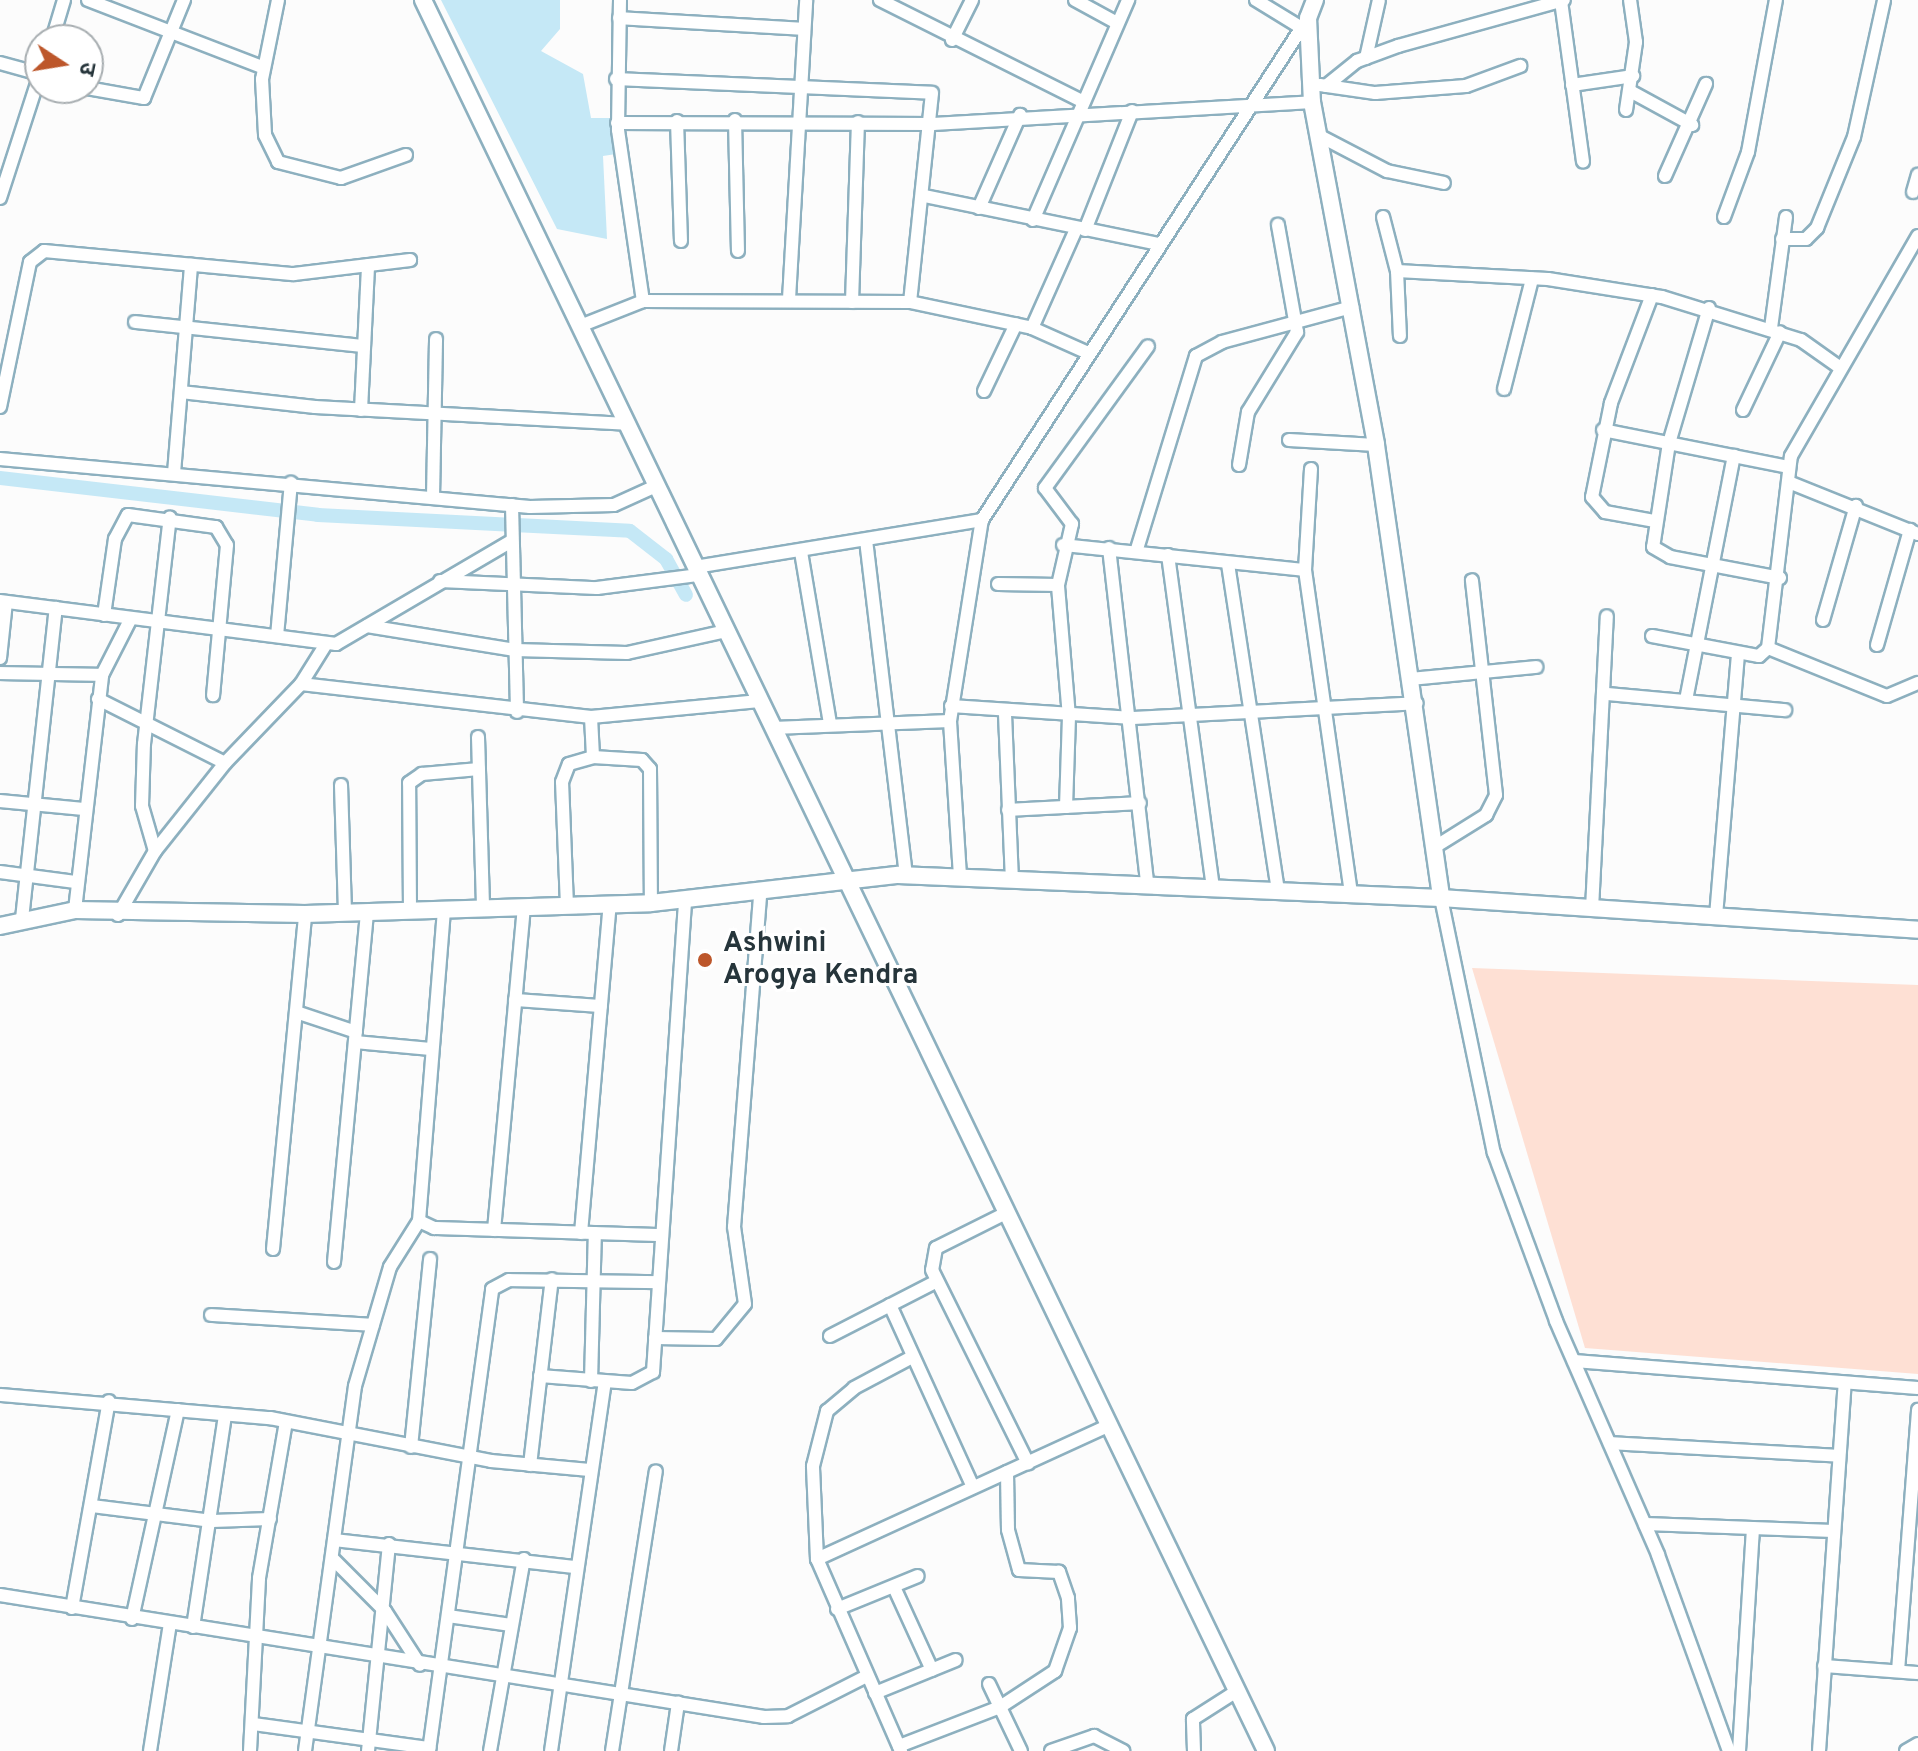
<!DOCTYPE html>
<meta charset="utf-8">
<style>
body{margin:0}
#map{position:relative;width:1918px;height:1751px;overflow:hidden;background:#fcfcfc;font-family:Overpass,"Noto Sans Devanagari",sans-serif}
div>[style]{position:absolute}
[style*='--x']{left:calc(var(--x)*1px);top:calc(var(--y)*1px);width:calc(var(--w)*1px);rotate:calc(var(--a)*1deg)}
.green>*{inset:0;background:#fee0d4}
.water>*{inset:0;background:#c5e8f6}
.canal>*{height:14px;margin:-7px;padding:0 7px;transform-origin:7px;border-radius:7px;background:#c5e8f6}
.roads{filter:drop-shadow(2px 0 #8db0bf) drop-shadow(-2px 0 #8db0bf) drop-shadow(0 2px #8db0bf) drop-shadow(0 -2px #8db0bf)}
.street>*{height:12px;margin:-6px;padding:0 6px;transform-origin:6px;border-radius:6px;background:#fff}
.secondary>*{height:16px;margin:-8px;padding:0 8px;transform-origin:8px;border-radius:8px;background:#fff}
.dots>*{width:22px;height:22px;translate:-50% -50%;box-sizing:border-box;border:4px solid #fff;border-radius:50%}
span{translate:-50% -50%;white-space:nowrap;text-align:center;line-height:1.15;-webkit-text-stroke:6px #fff;paint-order:stroke}
.poi-label{font-size:28px;color:#26353b;font-weight:700}
.left{translate:0 -50%;text-align:left}
.north{position:absolute;left:24px;top:24px;width:80px;height:80px;box-sizing:border-box;background:#fff;border:2px solid #a8aeb1;border-radius:50%;rotate:102deg;font-size:22px;font-weight:700;line-height:32px;text-align:center;color:#26353b}
.north::after{content:'';display:block;margin:auto;width:28px;height:36px;background:#bd572b;clip-path:polygon(50% 0,100% 100%,50% 72%,0 100%)}
</style>
<div id="map">
<div class="green">
<div style="clip-path:polygon(1472px 968px,1918px 985px,1918px 1374px,1585px 1348px)"></div>
</div>
<div class="water">
<div style="clip-path:polygon(441px 0,560px 0,560px 29px,541px 51px,583px 74px,591px 118px,613px 118px,616px 154px,603px 156px,607px 239px,557px 229px)"></div>
</div>
<div class="canal">
<div style="--x:0;--y:478;--w:320;--a:6.6"></div>
<div style="--x:318;--y:515;--w:312;--a:2.9"></div>
<div style="--x:630;--y:531;--w:46;--a:37.9"></div>
<div style="--x:666;--y:559;--w:41;--a:60.9"></div>
</div>
<div class="roads">
<div class="street">
<div style="--x:88;--y:0;--w:186;--a:21.1"></div>
<div style="--x:278;--y:0;--w:81;--a:101.4"></div>
<div style="--x:262;--y:79;--w:56;--a:86.9"></div>
<div style="--x:265;--y:135;--w:30;--a:64"></div>
<div style="--x:278;--y:162;--w:65;--a:14.3"></div>
<div style="--x:341;--y:178;--w:69;--a:-19.5"></div>
<div style="--x:620;--y:0;--w:130;--a:90.9"></div>
<div style="--x:618;--y:130;--w:173;--a:81.7"></div>
<div style="--x:880;--y:0;--w:226;--a:26.6"></div>
<div style="--x:1075;--y:0;--w:48;--a:28.7"></div>
<div style="--x:1256;--y:0;--w:52;--a:31.5"></div>
<div style="--x:1561;--y:1;--w:162;--a:82.2"></div>
<div style="--x:619;--y:18;--w:185;--a:3.4"></div>
<div style="--x:52;--y:40;--w:42;--a:-73.3"></div>
<div style="--x:952;--y:40;--w:45;--a:-63.4"></div>
<div style="--x:1366;--y:58;--w:59;--a:-77.4"></div>
<div style="--x:0;--y:63;--w:41;--a:15.4"></div>
<div style="--x:616;--y:79;--w:316;--a:2.5"></div>
<div style="--x:932;--y:93;--w:210;--a:96"></div>
<div style="--x:1320;--y:85;--w:56;--a:8.3"></div>
<div style="--x:1375;--y:93;--w:91;--a:-4.4"></div>
<div style="--x:1466;--y:86;--w:58;--a:-20.3"></div>
<div style="--x:1572;--y:85;--w:62;--a:-8.4"></div>
<div style="--x:1326;--y:86;--w:40;--a:-39"></div>
<div style="--x:1357;--y:61;--w:44;--a:-20.1"></div>
<div style="--x:1398;--y:46;--w:172;--a:-15.5"></div>
<div style="--x:87;--y:88;--w:58;--a:10"></div>
<div style="--x:144;--y:98;--w:106;--a:-67.8"></div>
<div style="--x:1630;--y:91;--w:71;--a:28.7"></div>
<div style="--x:1626;--y:110;--w:69;--a:-81.6"></div>
<div style="--x:1636;--y:42;--w:42;--a:-98.1"></div>
<div style="--x:735;--y:120;--w:131;--a:88.7"></div>
<div style="--x:677;--y:121;--w:120;--a:88.1"></div>
<div style="--x:617;--y:123;--w:316;--a:0.2"></div>
<div style="--x:933;--y:124;--w:380;--a:-3.3"></div>
<div style="--x:1318;--y:135;--w:78;--a:27.6"></div>
<div style="--x:1387;--y:171;--w:58;--a:11.9"></div>
<div style="--x:1665;--y:176;--w:101;--a:-66"></div>
<div style="--x:1913;--y:192;--w:18;--a:-74"></div>
<div style="--x:925;--y:196;--w:238;--a:11.6"></div>
<div style="--x:0;--y:198;--w:130;--a:-72.1"></div>
<div style="--x:979;--y:208;--w:102;--a:-66.2"></div>
<div style="--x:1383;--y:217;--w:56;--a:75.5"></div>
<div style="--x:1397;--y:271;--w:65;--a:87.4"></div>
<div style="--x:1724;--y:217;--w:69;--a:-69.7"></div>
<div style="--x:1748;--y:152;--w:155;--a:-79.6"></div>
<div style="--x:1033;--y:220;--w:240;--a:-66.6"></div>
<div style="--x:1085;--y:230;--w:128;--a:-68.4"></div>
<div style="--x:1782;--y:239;--w:24;--a:0"></div>
<div style="--x:1806;--y:239;--w:16;--a:-45"></div>
<div style="--x:1817;--y:228;--w:98;--a:-67.9"></div>
<div style="--x:1854;--y:137;--w:140;--a:-77.6"></div>
<div style="--x:1397;--y:271;--w:151;--a:3"></div>
<div style="--x:1548;--y:279;--w:115;--a:9"></div>
<div style="--x:1662;--y:297;--w:145;--a:17.2"></div>
<div style="--x:1801;--y:340;--w:47;--a:35.4"></div>
<div style="--x:1652;--y:295;--w:116;--a:110.8"></div>
<div style="--x:1611;--y:403;--w:96;--a:101.4"></div>
<div style="--x:1592;--y:497;--w:20;--a:49"></div>
<div style="--x:1605;--y:512;--w:51;--a:10.2"></div>
<div style="--x:789;--y:299;--w:299;--a:-86.7"></div>
<div style="--x:852;--y:302;--w:180;--a:-88.1"></div>
<div style="--x:1709;--y:308;--w:141;--a:106.5"></div>
<div style="--x:1669;--y:443;--w:105;--a:98.7"></div>
<div style="--x:1653;--y:547;--w:20;--a:30"></div>
<div style="--x:1670;--y:557;--w:112;--a:10.8"></div>
<div style="--x:135;--y:322;--w:230;--a:6"></div>
<div style="--x:580;--y:326;--w:68;--a:-21.6"></div>
<div style="--x:643;--y:301;--w:267;--a:0.2"></div>
<div style="--x:910;--y:302;--w:125;--a:12"></div>
<div style="--x:1032;--y:328;--w:59;--a:24"></div>
<div style="--x:1032;--y:328;--w:108;--a:-66"></div>
<div style="--x:1771;--y:328;--w:112;--a:-82.3"></div>
<div style="--x:1504;--y:389;--w:114;--a:-75.7"></div>
<div style="--x:984;--y:391;--w:74;--a:-64.5"></div>
<div style="--x:181;--y:392;--w:135;--a:6.4"></div>
<div style="--x:315;--y:407;--w:312;--a:3.1"></div>
<div style="--x:0;--y:407;--w:148;--a:-78.3"></div>
<div style="--x:30;--y:262;--w:18;--a:-38"></div>
<div style="--x:44;--y:251;--w:251;--a:5.3"></div>
<div style="--x:294;--y:274;--w:117;--a:-6.9"></div>
<div style="--x:361;--y:410;--w:145;--a:-87.2"></div>
<div style="--x:1743;--y:410;--w:86;--a:-64.6"></div>
<div style="--x:1603;--y:430;--w:189;--a:11.3"></div>
<div style="--x:1289;--y:440;--w:87;--a:3.3"></div>
<div style="--x:0;--y:459;--w:532;--a:5.17"></div>
<div style="--x:530;--y:507;--w:84;--a:-1.4"></div>
<div style="--x:614;--y:505;--w:46;--a:-24.3"></div>
<div style="--x:1239;--y:465;--w:54;--a:-80.4"></div>
<div style="--x:1248;--y:412;--w:94;--a:-58.5"></div>
<div style="--x:1297;--y:332;--w:109;--a:-100.1"></div>
<div style="--x:1311;--y:469;--w:101;--a:93.4"></div>
<div style="--x:1305;--y:570;--w:328;--a:81.9"></div>
<div style="--x:174;--y:473;--w:209;--a:-85.3"></div>
<div style="--x:1791;--y:483;--w:137;--a:21.9"></div>
<div style="--x:433;--y:497;--w:158;--a:-88.9"></div>
<div style="--x:512;--y:505;--w:207;--a:88.6"></div>
<div style="--x:866;--y:540;--w:337;--a:83.2"></div>
<div style="--x:1063;--y:545;--w:243;--a:5.9"></div>
<div style="--x:1109;--y:548;--w:337;--a:83.5"></div>
<div style="--x:1137;--y:549;--w:202;--a:-73"></div>
<div style="--x:1196;--y:356;--w:30;--a:-28"></div>
<div style="--x:1222;--y:342;--w:135;--a:-15.1"></div>
<div style="--x:801;--y:552;--w:174;--a:80.4"></div>
<div style="--x:1168;--y:555;--w:335;--a:82.3"></div>
<div style="--x:1228;--y:564;--w:331;--a:81.3"></div>
<div style="--x:695;--y:567;--w:291;--a:-9.3"></div>
<div style="--x:440;--y:581;--w:157;--a:2.6"></div>
<div style="--x:597;--y:588;--w:103;--a:-7.3"></div>
<div style="--x:998;--y:584;--w:60;--a:1"></div>
<div style="--x:0;--y:601;--w:339;--a:7.3"></div>
<div style="--x:336;--y:644;--w:202;--a:-30.4"></div>
<div style="--x:104;--y:615;--w:77;--a:-81.8"></div>
<div style="--x:115;--y:539;--w:27;--a:-62"></div>
<div style="--x:128;--y:515;--w:89;--a:7.8"></div>
<div style="--x:216;--y:527;--w:21;--a:59"></div>
<div style="--x:227;--y:545;--w:151;--a:95.3"></div>
<div style="--x:1823;--y:620;--w:119;--a:-73.9"></div>
<div style="--x:367;--y:626;--w:150;--a:9.2"></div>
<div style="--x:515;--y:650;--w:112;--a:1.5"></div>
<div style="--x:627;--y:653;--w:101;--a:-12.5"></div>
<div style="--x:277;--y:636;--w:154;--a:-84.8"></div>
<div style="--x:1652;--y:636;--w:109;--a:10.6"></div>
<div style="--x:1759;--y:656;--w:12;--a:-42"></div>
<div style="--x:1768;--y:648;--w:193;--a:-83.2"></div>
<div style="--x:1791;--y:456;--w:254;--a:-60"></div>
<div style="--x:1877;--y:645;--w:120;--a:-74"></div>
<div style="--x:1768;--y:648;--w:128;--a:22"></div>
<div style="--x:1887;--y:696;--w:34;--a:-23"></div>
<div style="--x:0;--y:658;--w:56;--a:-83.9"></div>
<div style="--x:0;--y:673;--w:102;--a:1.1"></div>
<div style="--x:1411;--y:679;--w:126;--a:-5.5"></div>
<div style="--x:301;--y:684;--w:292;--a:6.5"></div>
<div style="--x:591;--y:717;--w:169;--a:-5.4"></div>
<div style="--x:1608;--y:694;--w:178;--a:5.2"></div>
<div style="--x:98;--y:699;--w:142;--a:26.7"></div>
<div style="--x:1686;--y:700;--w:249;--a:-78.9"></div>
<div style="--x:951;--y:706;--w:182;--a:3.8"></div>
<div style="--x:1133;--y:718;--w:284;--a:-3"></div>
<div style="--x:1005;--y:714;--w:164;--a:87.6"></div>
<div style="--x:591;--y:717;--w:40;--a:87.1"></div>
<div style="--x:773;--y:728;--w:177;--a:-2.3"></div>
<div style="--x:478;--y:737;--w:171;--a:88.3"></div>
<div style="--x:341;--y:785;--w:128;--a:88.2"></div>
<div style="--x:0;--y:801;--w:84;--a:5.4"></div>
<div style="--x:1066;--y:807;--w:90;--a:-88.1"></div>
<div style="--x:1069;--y:717;--w:132;--a:-94.8"></div>
<div style="--x:1058;--y:585;--w:63;--a:-77.1"></div>
<div style="--x:1072;--y:524;--w:45;--a:-126.9"></div>
<div style="--x:1045;--y:488;--w:175;--a:-54"></div>
<div style="--x:1008;--y:810;--w:132;--a:-3"></div>
<div style="--x:1438;--y:845;--w:57;--a:-32"></div>
<div style="--x:1486;--y:815;--w:22;--a:-63"></div>
<div style="--x:1496;--y:795;--w:216;--a:-96.4"></div>
<div style="--x:155;--y:851;--w:47;--a:-106.1"></div>
<div style="--x:142;--y:806;--w:62;--a:-88.2"></div>
<div style="--x:144;--y:744;--w:228;--a:-83.5"></div>
<div style="--x:0;--y:872;--w:76;--a:7.6"></div>
<div style="--x:960;--y:876;--w:155;--a:-93.7"></div>
<div style="--x:950;--y:721;--w:204;--a:-81"></div>
<div style="--x:982;--y:520;--w:599;--a:-57"></div>
<div style="--x:1441;--y:898;--w:260;--a:78.3"></div>
<div style="--x:1494;--y:1153;--w:179;--a:69.7"></div>
<div style="--x:1556;--y:1321;--w:255;--a:66.4"></div>
<div style="--x:1658;--y:1555;--w:208;--a:70.1"></div>
<div style="--x:567;--y:906;--w:124;--a:-92.3"></div>
<div style="--x:562;--y:782;--w:19;--a:-69"></div>
<div style="--x:569;--y:764;--w:25;--a:-16"></div>
<div style="--x:593;--y:757;--w:49;--a:3.5"></div>
<div style="--x:642;--y:760;--w:12;--a:48"></div>
<div style="--x:650;--y:769;--w:134;--a:89.6"></div>
<div style="--x:1592;--y:909;--w:293;--a:-87.1"></div>
<div style="--x:75;--y:910;--w:237;--a:-83.4"></div>
<div style="--x:102;--y:675;--w:64;--a:-63"></div>
<div style="--x:444;--y:910;--w:312;--a:94.6"></div>
<div style="--x:419;--y:1221;--w:17;--a:25"></div>
<div style="--x:434;--y:1228;--w:225;--a:1.8"></div>
<div style="--x:410;--y:911;--w:128;--a:-90.4"></div>
<div style="--x:409;--y:783;--w:16;--a:-35"></div>
<div style="--x:422;--y:774;--w:57;--a:-5"></div>
<div style="--x:118;--y:915;--w:74;--a:-60"></div>
<div style="--x:155;--y:851;--w:112;--a:-51.5"></div>
<div style="--x:225;--y:763;--w:110;--a:-46.1"></div>
<div style="--x:301;--y:684;--w:47;--a:-58"></div>
<div style="--x:1716;--y:916;--w:263;--a:-85.2"></div>
<div style="--x:22;--y:919;--w:313;--a:-83.8"></div>
<div style="--x:515;--y:1000;--w:86;--a:4"></div>
<div style="--x:296;--y:1012;--w:63;--a:18.4"></div>
<div style="--x:355;--y:1042;--w:76;--a:5.3"></div>
<div style="--x:1006;--y:1213;--w:78;--a:153.4"></div>
<div style="--x:936;--y:1248;--w:22;--a:100"></div>
<div style="--x:932;--y:1270;--w:216;--a:63.6"></div>
<div style="--x:494;--y:1230;--w:324;--a:-84.7"></div>
<div style="--x:581;--y:1233;--w:330;--a:-85"></div>
<div style="--x:273;--y:1249;--w:337;--a:-84.5"></div>
<div style="--x:334;--y:1262;--w:352;--a:-84.6"></div>
<div style="--x:890;--y:1305;--w:200;--a:65.5"></div>
<div style="--x:211;--y:1315;--w:162;--a:3.5"></div>
<div style="--x:830;--y:1336;--w:118;--a:-27.2"></div>
<div style="--x:655;--y:1338;--w:61;--a:0.9"></div>
<div style="--x:716;--y:1339;--w:45;--a:-50.4"></div>
<div style="--x:745;--y:1304;--w:78;--a:-98.1"></div>
<div style="--x:734;--y:1227;--w:334;--a:-85.5"></div>
<div style="--x:1574;--y:1361;--w:345;--a:4.5"></div>
<div style="--x:540;--y:1376;--w:92;--a:4.4"></div>
<div style="--x:632;--y:1383;--w:24;--a:-28"></div>
<div style="--x:653;--y:1372;--w:472;--a:-86.1"></div>
<div style="--x:591;--y:1381;--w:148;--a:-88.5"></div>
<div style="--x:0;--y:1395;--w:271;--a:4.9"></div>
<div style="--x:270;--y:1418;--w:225;--a:11"></div>
<div style="--x:491;--y:1461;--w:99;--a:5.2"></div>
<div style="--x:1610;--y:1443;--w:229;--a:3.2"></div>
<div style="--x:411;--y:1447;--w:189;--a:-84.2"></div>
<div style="--x:530;--y:1465;--w:187;--a:-83.3"></div>
<div style="--x:92;--y:1506;--w:121;--a:7.1"></div>
<div style="--x:212;--y:1521;--w:58;--a:-2"></div>
<div style="--x:1645;--y:1524;--w:189;--a:2.1"></div>
<div style="--x:334;--y:1540;--w:244;--a:6.4"></div>
<div style="--x:817;--y:1559;--w:93;--a:-92.5"></div>
<div style="--x:813;--y:1466;--w:57;--a:-75.7"></div>
<div style="--x:827;--y:1411;--w:35;--a:-40"></div>
<div style="--x:854;--y:1388;--w:66;--a:-28.1"></div>
<div style="--x:334;--y:1560;--w:72;--a:45"></div>
<div style="--x:385;--y:1611;--w:64;--a:57.1"></div>
<div style="--x:894;--y:1587;--w:91;--a:65.4"></div>
<div style="--x:0;--y:1595;--w:774;--a:9.07"></div>
<div style="--x:764;--y:1717;--w:24;--a:-2"></div>
<div style="--x:788;--y:1716;--w:89;--a:-26.9"></div>
<div style="--x:72;--y:1608;--w:210;--a:-79.9"></div>
<div style="--x:837;--y:1609;--w:87;--a:-22.2"></div>
<div style="--x:448;--y:1616;--w:64;--a:8.1"></div>
<div style="--x:132;--y:1619;--w:214;--a:-77.6"></div>
<div style="--x:193;--y:1627;--w:214;--a:-81.4"></div>
<div style="--x:1824;--y:1666;--w:94;--a:4.3"></div>
<div style="--x:1898;--y:1671;--w:262;--a:-85.6"></div>
<div style="--x:989;--y:1684;--w:74;--a:64.5"></div>
<div style="--x:875;--y:1693;--w:87;--a:-22.2"></div>
<div style="--x:254;--y:1724;--w:177;--a:7.8"></div>
<div style="--x:899;--y:1746;--w:108;--a:-21.1"></div>
<div style="--x:1000;--y:1707;--w:66;--a:-33.2"></div>
<div style="--x:1055;--y:1671;--w:46;--a:-70.8"></div>
<div style="--x:1070;--y:1628;--w:30;--a:-94"></div>
<div style="--x:1068;--y:1598;--w:28;--a:-109"></div>
<div style="--x:1059;--y:1572;--w:40;--a:-177.1"></div>
<div style="--x:1019;--y:1570;--w:41;--a:-105.4"></div>
<div style="--x:1008;--y:1530;--w:58;--a:-91"></div>
<div style="--x:150;--y:1751;--w:129;--a:-81.1"></div>
<div style="--x:250;--y:1751;--w:173;--a:-87"></div>
<div style="--x:259;--y:1578;--w:158;--a:-80.2"></div>
<div style="--x:305;--y:1751;--w:368;--a:-82.2"></div>
<div style="--x:355;--y:1386;--w:124;--a:-73.6"></div>
<div style="--x:390;--y:1267;--w:54;--a:-57.8"></div>
<div style="--x:368;--y:1751;--w:208;--a:-84.2"></div>
<div style="--x:429;--y:1751;--w:466;--a:-82.2"></div>
<div style="--x:492;--y:1289;--w:19;--a:-28"></div>
<div style="--x:509;--y:1280;--w:148;--a:0.8"></div>
<div style="--x:490;--y:1751;--w:195;--a:-80"></div>
<div style="--x:551;--y:1751;--w:373;--a:-81.7"></div>
<div style="--x:612;--y:1751;--w:283;--a:-81.1"></div>
<div style="--x:671;--y:1751;--w:49;--a:-81.7"></div>
<div style="--x:901;--y:1751;--w:210;--a:-113.6"></div>
<div style="--x:817;--y:1559;--w:319;--a:-24.6"></div>
<div style="--x:1051;--y:1751;--w:46;--a:-19.2"></div>
<div style="--x:1094;--y:1736;--w:33;--a:27"></div>
<div style="--x:1194;--y:1751;--w:32;--a:-92"></div>
<div style="--x:1193;--y:1719;--w:52;--a:-32.5"></div>
<div style="--x:1739;--y:1751;--w:223;--a:-86.4"></div>
<div style="--x:1819;--y:1751;--w:369;--a:-86"></div>
<div style="--x:1906;--y:1751;--w:14;--a:-30"></div>
</div>
<div class="secondary">
<div style="--x:423;--y:0;--w:1943;--a:64.29"></div>
<div style="--x:1315;--y:0;--w:19;--a:111"></div>
<div style="--x:1308;--y:18;--w:84;--a:87.3"></div>
<div style="--x:1312;--y:102;--w:349;--a:79.4"></div>
<div style="--x:1376;--y:445;--w:458;--a:81.8"></div>
<div style="--x:0;--y:926;--w:77;--a:-12"></div>
<div style="--x:75;--y:910;--w:230;--a:1"></div>
<div style="--x:305;--y:914;--w:346;--a:-1.8"></div>
<div style="--x:651;--y:903;--w:249;--a:-6.5"></div>
<div style="--x:898;--y:875;--w:543;--a:2.43"></div>
<div style="--x:1441;--y:898;--w:478;--a:3.8"></div>
</div>
</div>
<div class="dots">
<div style="left:705px;top:960px;background:#bd572b"></div>
</div>
<div class="poi-label">
<span class="left" style="left:723px;top:960px">Ashwini<br>Arogya Kendra</span>
</div>
<div class="north">उ</div>
</div>
